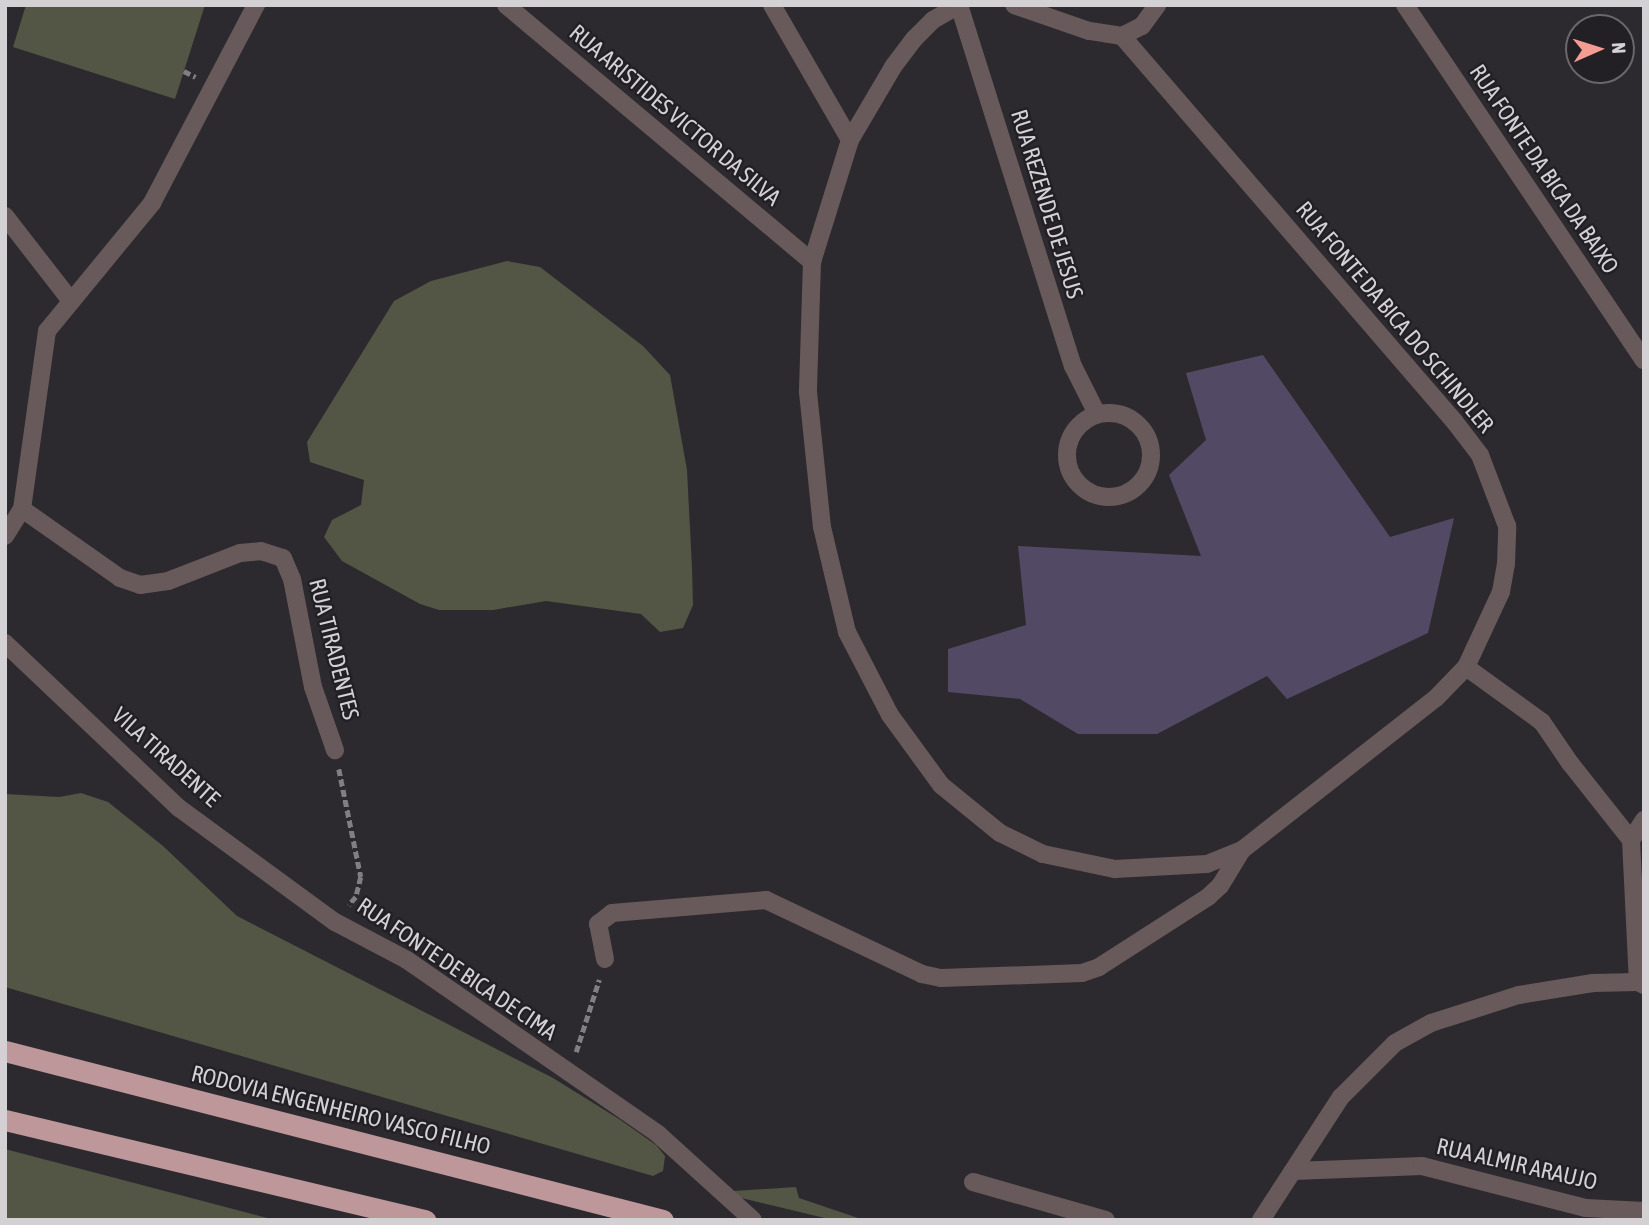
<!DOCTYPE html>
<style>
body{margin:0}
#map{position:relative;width:1649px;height:1225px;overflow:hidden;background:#2c2a2e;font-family:"Asap Condensed",sans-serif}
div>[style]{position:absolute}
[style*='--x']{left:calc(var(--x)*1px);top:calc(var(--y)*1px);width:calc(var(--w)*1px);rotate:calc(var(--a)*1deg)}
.green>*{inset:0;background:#535644}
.building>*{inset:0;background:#524a65}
.path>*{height:4.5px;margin-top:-2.25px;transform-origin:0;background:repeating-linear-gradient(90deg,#817f82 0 7px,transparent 0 10.5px)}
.minor>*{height:18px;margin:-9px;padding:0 9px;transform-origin:9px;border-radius:9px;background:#68595a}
.minor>.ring{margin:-9px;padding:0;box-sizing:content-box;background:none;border:18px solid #68595a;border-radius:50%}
.motorway>*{height:21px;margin:-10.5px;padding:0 10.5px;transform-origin:10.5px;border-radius:10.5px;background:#bd979a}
span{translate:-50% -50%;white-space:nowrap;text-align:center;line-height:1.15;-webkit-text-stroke:5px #222024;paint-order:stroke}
.street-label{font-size:23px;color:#d3d1d4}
.frame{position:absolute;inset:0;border:7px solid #d3d1d4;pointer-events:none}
.north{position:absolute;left:1565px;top:14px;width:70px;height:70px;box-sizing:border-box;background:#222024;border:2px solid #69676a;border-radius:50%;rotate:87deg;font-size:19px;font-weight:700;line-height:28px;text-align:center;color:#d3d1d4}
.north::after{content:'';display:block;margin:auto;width:24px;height:32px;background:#f59c92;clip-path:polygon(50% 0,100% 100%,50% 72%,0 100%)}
</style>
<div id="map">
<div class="green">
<div style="clip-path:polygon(26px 5px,205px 5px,175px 99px,13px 47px)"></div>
<div style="clip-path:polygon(507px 261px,540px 267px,643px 346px,670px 375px,687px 470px,692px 567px,693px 605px,683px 628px,660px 632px,641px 614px,546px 601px,493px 610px,439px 610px,420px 604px,342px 561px,324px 537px,332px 520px,361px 505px,364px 480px,310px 462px,307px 442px,394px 301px,431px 281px)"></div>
<div style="clip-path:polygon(81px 793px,108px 802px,163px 846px,237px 916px,553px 1078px,619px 1119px,656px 1145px,665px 1156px,663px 1171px,653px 1176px,5px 987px,5px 794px,59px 797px)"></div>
<div style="clip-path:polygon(5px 1149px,275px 1220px,5px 1220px)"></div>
<div style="clip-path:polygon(796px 1187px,799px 1198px,864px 1220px,833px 1220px,733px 1196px,733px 1191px)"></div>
</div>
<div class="building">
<div style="clip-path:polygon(1263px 355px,1390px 537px,1454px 518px,1428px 633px,1287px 699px,1267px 676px,1157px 734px,1078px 734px,1020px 699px,948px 692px,948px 649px,1026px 625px,1018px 546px,1201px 556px,1169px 475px,1206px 440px,1186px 373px)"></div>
</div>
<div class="path">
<div style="--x:184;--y:71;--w:13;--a:27"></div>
<div style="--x:339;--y:769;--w:110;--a:78.5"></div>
<div style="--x:361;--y:877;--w:21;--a:104"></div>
<div style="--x:356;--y:897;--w:11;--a:131"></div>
<div style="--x:576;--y:1052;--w:76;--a:-72.3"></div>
</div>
<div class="minor">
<div style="--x:506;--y:5;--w:400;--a:40"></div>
<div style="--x:772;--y:5;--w:156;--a:60"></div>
<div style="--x:959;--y:5;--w:30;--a:150"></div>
<div style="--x:933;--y:20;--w:27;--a:135"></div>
<div style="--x:914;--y:39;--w:35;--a:127"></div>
<div style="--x:893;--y:67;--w:85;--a:120.5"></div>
<div style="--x:850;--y:140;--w:128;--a:107.3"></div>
<div style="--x:812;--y:262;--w:130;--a:91.8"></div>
<div style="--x:808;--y:392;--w:136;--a:84.1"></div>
<div style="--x:822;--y:527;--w:108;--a:76.6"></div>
<div style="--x:847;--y:632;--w:93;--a:62.6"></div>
<div style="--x:890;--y:715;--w:87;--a:53.9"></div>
<div style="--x:941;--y:785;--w:76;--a:39.1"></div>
<div style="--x:1000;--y:833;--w:48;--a:26"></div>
<div style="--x:1043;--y:854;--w:74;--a:11.8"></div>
<div style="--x:1115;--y:869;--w:92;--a:-3.1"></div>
<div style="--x:1207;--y:864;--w:38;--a:-22"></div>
<div style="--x:1242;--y:850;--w:246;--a:-38.1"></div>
<div style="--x:1436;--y:698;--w:43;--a:-45.9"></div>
<div style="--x:1466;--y:667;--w:83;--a:-65"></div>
<div style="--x:1501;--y:592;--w:28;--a:-80"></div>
<div style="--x:1506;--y:564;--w:38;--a:-88"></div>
<div style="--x:1507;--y:526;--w:76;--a:-110.8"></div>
<div style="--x:1480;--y:455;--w:43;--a:-127.4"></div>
<div style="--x:1454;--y:421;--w:508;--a:-130.77"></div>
<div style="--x:1122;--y:36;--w:33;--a:-171"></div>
<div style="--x:1089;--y:31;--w:79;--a:-160.9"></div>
<div style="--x:959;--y:5;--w:379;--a:72.5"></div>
<div style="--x:1073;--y:366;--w:54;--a:63.4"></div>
<div style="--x:1405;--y:5;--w:428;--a:56.1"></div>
<div style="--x:1122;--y:36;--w:22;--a:-27"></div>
<div style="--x:1142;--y:26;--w:26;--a:-54"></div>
<div style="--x:5;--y:216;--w:108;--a:52.2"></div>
<div class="ring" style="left:1067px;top:413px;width:66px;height:66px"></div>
<div style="--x:22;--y:509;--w:120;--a:35.1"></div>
<div style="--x:120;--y:578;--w:21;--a:19"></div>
<div style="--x:140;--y:585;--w:28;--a:-8"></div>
<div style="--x:168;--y:581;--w:77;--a:-21.3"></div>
<div style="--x:240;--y:553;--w:21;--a:-5"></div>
<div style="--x:261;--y:551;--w:23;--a:18"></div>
<div style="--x:283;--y:558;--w:23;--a:67"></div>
<div style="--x:292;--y:579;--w:110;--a:79"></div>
<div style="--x:313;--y:687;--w:67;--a:70.8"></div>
<div style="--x:5;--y:536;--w:32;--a:-58"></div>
<div style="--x:22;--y:509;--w:180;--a:-82"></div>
<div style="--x:47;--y:331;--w:166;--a:-50.6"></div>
<div style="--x:152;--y:203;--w:224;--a:-62.3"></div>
<div style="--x:5;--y:643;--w:240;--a:43.5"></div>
<div style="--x:179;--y:808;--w:193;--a:36.2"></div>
<div style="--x:335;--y:922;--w:81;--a:27.8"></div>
<div style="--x:407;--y:960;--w:305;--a:34.7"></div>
<div style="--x:658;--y:1134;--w:128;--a:42.2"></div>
<div style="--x:1466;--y:667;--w:94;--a:35.9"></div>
<div style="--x:1542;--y:722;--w:50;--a:55.7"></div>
<div style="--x:1570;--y:763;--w:98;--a:51.6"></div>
<div style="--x:1631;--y:840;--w:142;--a:87.2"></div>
<div style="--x:1631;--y:840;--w:24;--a:-57"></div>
<div style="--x:605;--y:959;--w:36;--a:-101"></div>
<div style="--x:598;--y:924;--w:18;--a:-38"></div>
<div style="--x:612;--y:913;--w:155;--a:-4.8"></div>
<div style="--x:766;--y:900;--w:173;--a:25.4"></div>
<div style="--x:922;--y:974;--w:19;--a:12"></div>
<div style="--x:941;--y:978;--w:141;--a:-2"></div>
<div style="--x:1082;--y:973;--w:18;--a:-19"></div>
<div style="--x:1099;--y:967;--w:130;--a:-32.7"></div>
<div style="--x:1208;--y:897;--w:16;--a:-43"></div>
<div style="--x:1220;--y:886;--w:42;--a:-58.6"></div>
<div style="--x:1294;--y:1171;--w:128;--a:-2.2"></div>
<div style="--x:1422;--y:1166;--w:169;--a:14.4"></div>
<div style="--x:1586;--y:1208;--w:58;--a:3"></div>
<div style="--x:973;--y:1182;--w:138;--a:15.9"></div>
<div style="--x:1261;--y:1220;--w:147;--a:-57"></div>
<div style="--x:1341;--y:1097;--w:76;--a:-45"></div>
<div style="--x:1395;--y:1043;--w:41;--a:-29.1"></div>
<div style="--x:1431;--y:1023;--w:92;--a:-17.7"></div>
<div style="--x:1519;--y:995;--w:75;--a:-9.2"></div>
<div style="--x:1593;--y:983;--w:45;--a:-1.3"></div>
<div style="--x:1638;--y:982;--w:7;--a:27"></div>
</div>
<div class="motorway">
<div style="--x:5;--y:1051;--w:679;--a:14.4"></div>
<div style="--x:5;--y:1120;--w:432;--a:13.4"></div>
</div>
<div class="street-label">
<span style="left:675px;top:115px;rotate:40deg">RUA ARISTIDES VICTOR DA SILVA</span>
<span style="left:1544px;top:169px;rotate:56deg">RUA FONTE DA BICA DA BAIXO</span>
<span style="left:1047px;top:204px;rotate:73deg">RUA REZENDE DE JESUS</span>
<span style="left:1395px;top:317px;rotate:50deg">RUA FONTE DA BICA DO SCHINDLER</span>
<span style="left:334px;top:649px;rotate:76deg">RUA TIRADENTES</span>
<span style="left:166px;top:757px;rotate:42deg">VILA TIRADENTE</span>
<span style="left:457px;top:969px;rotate:34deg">RUA FONTE DE BICA DE CIMA</span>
<span style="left:341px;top:1110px;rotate:14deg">RODOVIA ENGENHEIRO VASCO FILHO</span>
<span style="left:1517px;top:1164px;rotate:13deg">RUA ALMIR ARAUJO</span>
</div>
<div class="frame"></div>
<div class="north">N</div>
</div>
